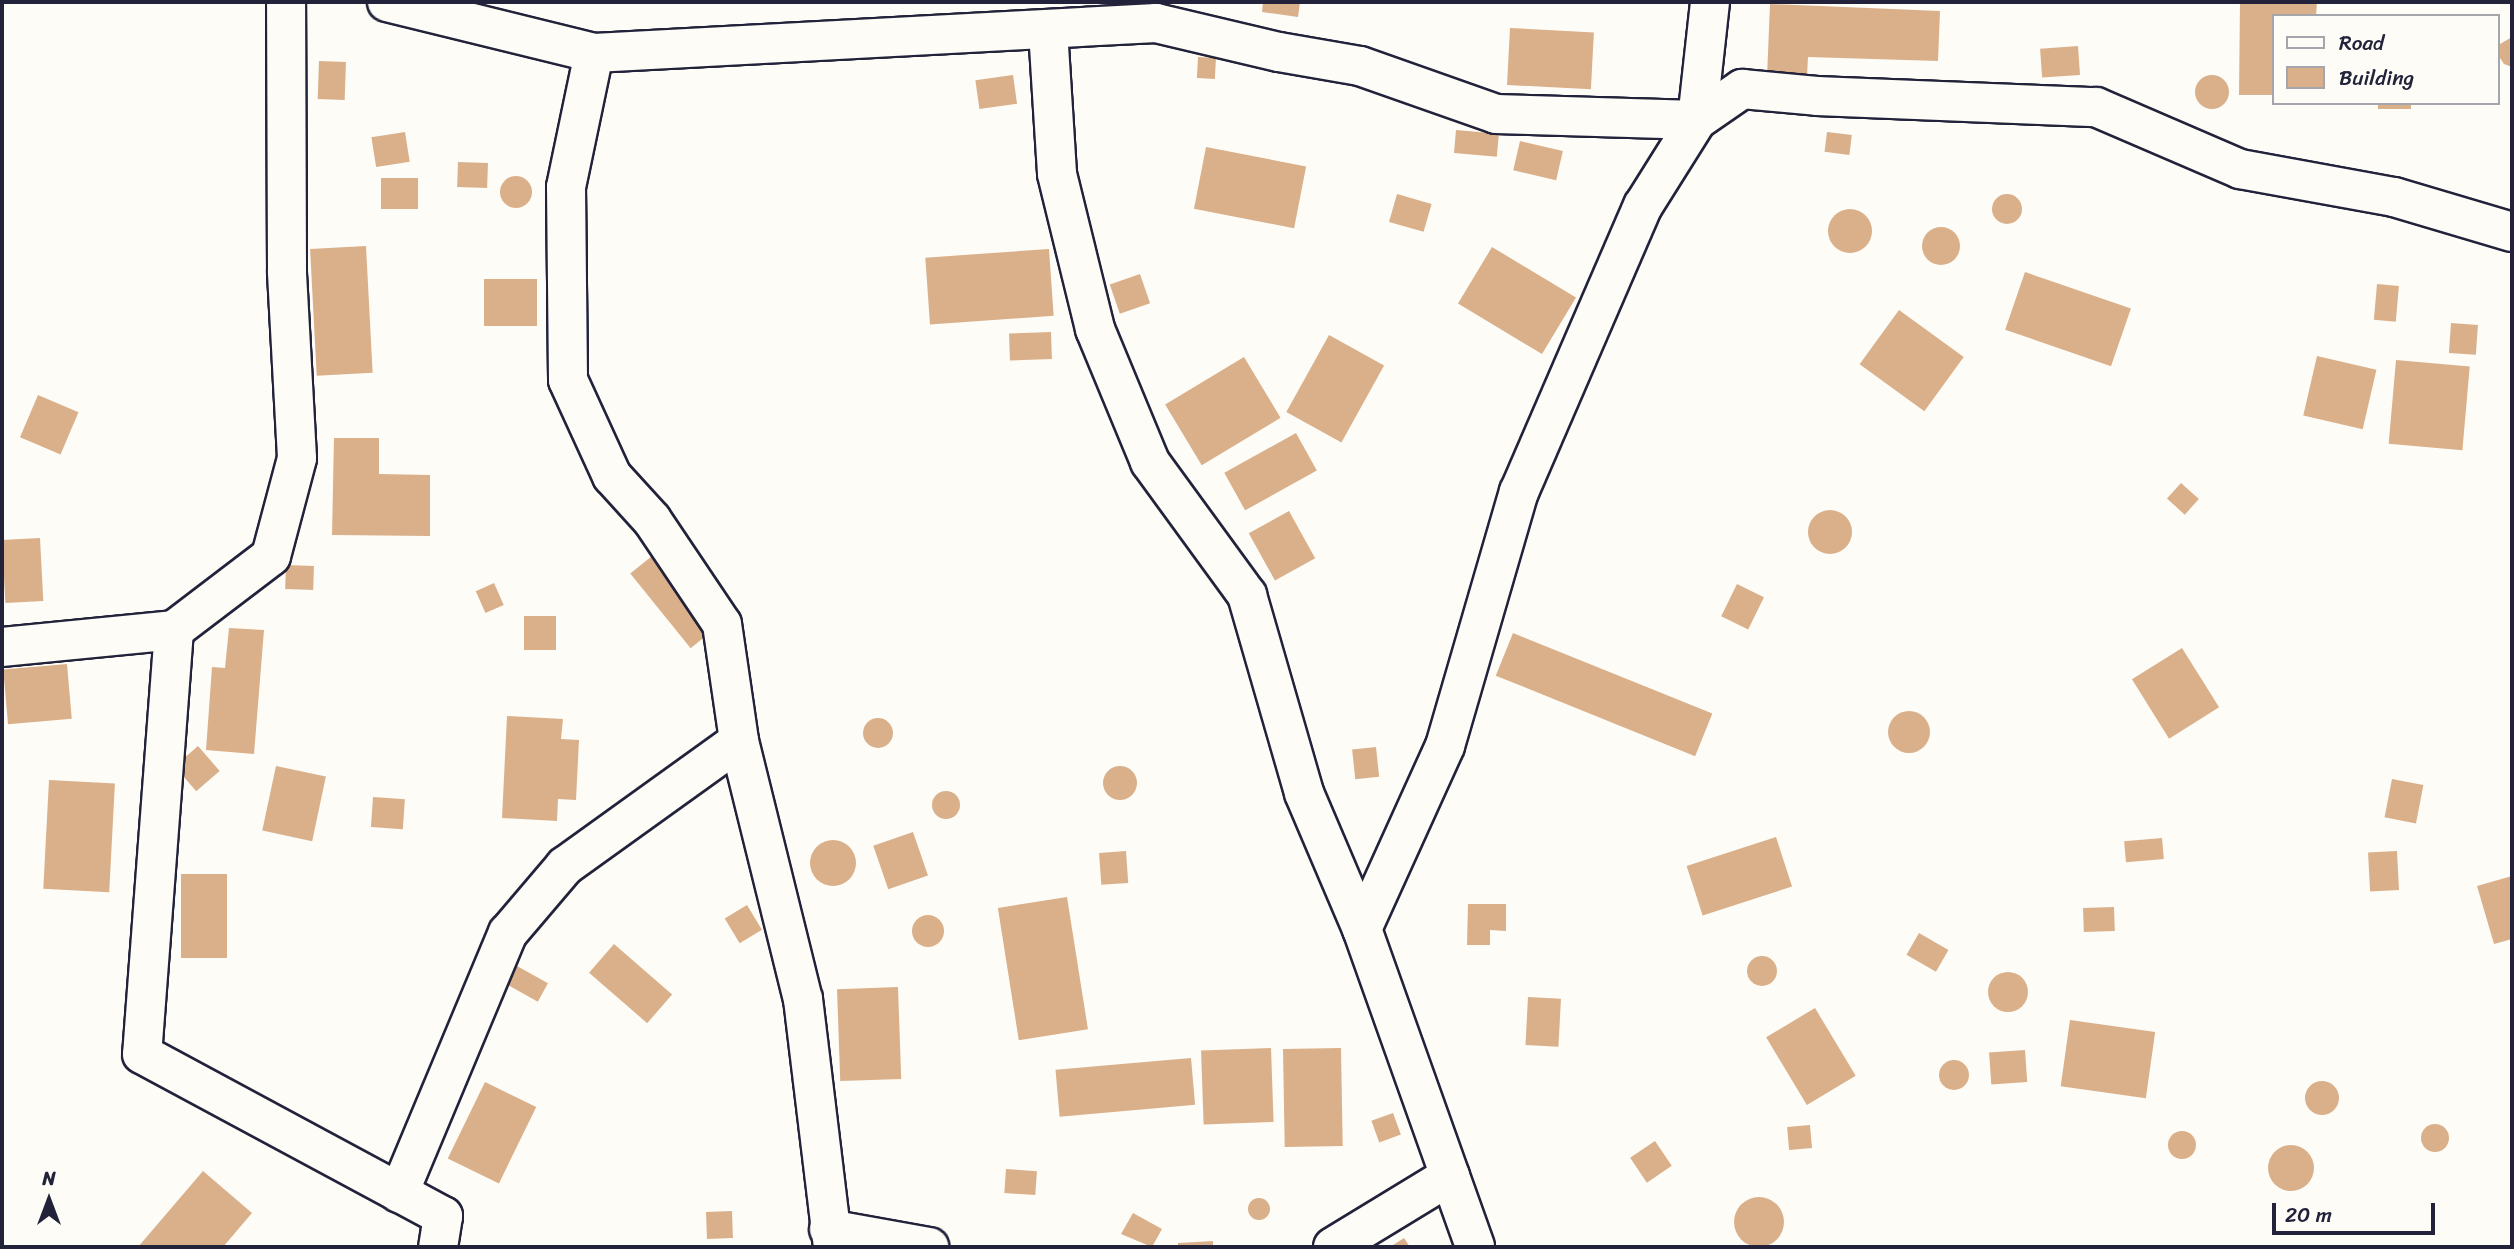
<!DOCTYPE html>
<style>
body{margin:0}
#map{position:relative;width:2514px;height:1249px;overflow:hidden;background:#fdfcf7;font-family:Sriracha,sans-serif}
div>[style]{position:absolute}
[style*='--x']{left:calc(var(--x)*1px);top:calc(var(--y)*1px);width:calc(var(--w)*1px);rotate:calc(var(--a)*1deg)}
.building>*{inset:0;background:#dab08b;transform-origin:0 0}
.round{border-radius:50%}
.roads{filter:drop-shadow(2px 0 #22223b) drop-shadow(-2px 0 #22223b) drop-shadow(0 2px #22223b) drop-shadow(0 -2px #22223b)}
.minor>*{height:38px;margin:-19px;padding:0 19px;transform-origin:19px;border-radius:19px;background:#fdfcf7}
span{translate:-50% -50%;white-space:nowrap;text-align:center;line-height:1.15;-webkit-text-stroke:7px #fdfcf7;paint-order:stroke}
.frame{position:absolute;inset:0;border:4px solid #22223b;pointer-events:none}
.legend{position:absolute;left:2272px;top:14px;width:228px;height:91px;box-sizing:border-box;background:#fdfcf7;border:2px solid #a5a5ac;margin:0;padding:9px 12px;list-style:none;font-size:21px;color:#22223b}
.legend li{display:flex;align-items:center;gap:14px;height:35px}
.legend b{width:35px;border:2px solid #a5a5ac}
.north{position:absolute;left:14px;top:1165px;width:70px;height:70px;-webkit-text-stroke:5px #fdfcf7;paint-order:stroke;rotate:0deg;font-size:19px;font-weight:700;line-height:28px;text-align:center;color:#22223b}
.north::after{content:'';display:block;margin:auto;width:24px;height:32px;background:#22223b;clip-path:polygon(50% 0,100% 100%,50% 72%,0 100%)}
.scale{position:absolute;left:2272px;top:1203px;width:163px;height:32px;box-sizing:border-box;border:4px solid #22223b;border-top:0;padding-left:9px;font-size:21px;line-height:24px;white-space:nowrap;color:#22223b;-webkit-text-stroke:5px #fdfcf7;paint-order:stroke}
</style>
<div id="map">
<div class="building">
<div style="clip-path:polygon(1263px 2px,1300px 2px,1298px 17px,1262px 12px)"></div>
<div style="clip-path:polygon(2240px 2px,2317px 2px,2316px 16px,2274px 16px,2274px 95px,2239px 95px)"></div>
<div style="clip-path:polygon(1770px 4px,1940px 11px,1938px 61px,1808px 57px,1807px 77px,1767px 77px)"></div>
<div style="left:1510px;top:28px;width:84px;height:57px;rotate:3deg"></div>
<div style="clip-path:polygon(2512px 37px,2512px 67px,2504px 64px,2498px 55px,2500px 44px)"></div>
<div style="left:2078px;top:46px;width:29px;height:38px;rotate:86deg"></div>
<div style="left:1198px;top:57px;width:18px;height:21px;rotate:3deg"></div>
<div style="left:319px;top:61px;width:27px;height:38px;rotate:2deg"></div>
<div style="left:1013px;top:75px;width:29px;height:38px;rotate:82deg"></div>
<div class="round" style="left:2195px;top:75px;width:34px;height:34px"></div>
<div style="left:2378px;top:103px;width:33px;height:6px"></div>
<div style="left:1456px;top:130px;width:43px;height:23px;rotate:5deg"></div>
<div style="left:405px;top:132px;width:30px;height:34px;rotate:81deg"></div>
<div style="left:1827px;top:132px;width:25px;height:20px;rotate:7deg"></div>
<div style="left:1520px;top:141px;width:44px;height:30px;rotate:13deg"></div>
<div style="left:1206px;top:147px;width:102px;height:63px;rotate:11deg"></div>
<div style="left:458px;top:162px;width:30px;height:25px;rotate:2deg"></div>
<div class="round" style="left:500px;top:176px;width:32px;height:32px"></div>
<div style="left:381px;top:178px;width:37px;height:31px"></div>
<div class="round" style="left:1992px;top:194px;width:30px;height:30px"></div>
<div style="left:1397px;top:194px;width:36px;height:29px;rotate:16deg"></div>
<div class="round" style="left:1828px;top:209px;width:44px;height:44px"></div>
<div class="round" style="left:1922px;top:227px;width:38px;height:38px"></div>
<div style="left:366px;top:246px;width:127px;height:56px;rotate:87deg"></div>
<div style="left:1492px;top:247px;width:98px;height:66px;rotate:31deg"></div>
<div style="left:1049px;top:249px;width:67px;height:124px;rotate:86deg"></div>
<div style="left:2025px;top:272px;width:112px;height:61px;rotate:19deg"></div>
<div style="left:1140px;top:274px;width:31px;height:32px;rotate:71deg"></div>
<div style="left:484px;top:279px;width:53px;height:47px"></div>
<div style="left:2377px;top:284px;width:22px;height:36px;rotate:5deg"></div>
<div style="left:1899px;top:310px;width:80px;height:67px;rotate:36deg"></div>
<div style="left:2451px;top:323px;width:27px;height:30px;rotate:4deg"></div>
<div style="left:1051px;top:332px;width:27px;height:42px;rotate:88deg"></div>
<div style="left:1329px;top:335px;width:63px;height:88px;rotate:29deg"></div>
<div style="left:2317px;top:356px;width:61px;height:61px;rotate:13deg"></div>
<div style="left:1244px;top:357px;width:71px;height:92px;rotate:59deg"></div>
<div style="left:2396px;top:360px;width:74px;height:84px;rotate:5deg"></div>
<div style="left:38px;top:395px;width:44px;height:46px;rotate:23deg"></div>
<div style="left:1296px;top:433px;width:43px;height:82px;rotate:61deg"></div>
<div style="clip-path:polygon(334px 438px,379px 438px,379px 474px,430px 475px,430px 536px,332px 535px)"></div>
<div style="left:2181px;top:483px;width:24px;height:21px;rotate:42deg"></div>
<div class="round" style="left:1808px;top:510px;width:44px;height:44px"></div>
<div style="left:1289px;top:511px;width:54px;height:46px;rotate:61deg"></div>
<div style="left:40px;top:538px;width:63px;height:38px;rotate:87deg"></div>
<div style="left:652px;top:556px;width:96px;height:28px;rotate:51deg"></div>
<div style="left:286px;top:565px;width:28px;height:24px;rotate:2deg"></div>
<div style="left:494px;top:583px;width:24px;height:20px;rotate:66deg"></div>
<div style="left:1737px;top:584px;width:30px;height:36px;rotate:26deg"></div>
<div style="left:524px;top:616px;width:32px;height:34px"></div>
<div style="clip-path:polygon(229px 628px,264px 630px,254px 754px,206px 750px,212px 667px,225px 668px)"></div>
<div style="left:1513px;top:633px;width:215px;height:46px;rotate:22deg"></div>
<div style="left:2182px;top:648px;width:70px;height:59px;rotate:58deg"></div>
<div style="left:67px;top:664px;width:55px;height:64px;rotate:85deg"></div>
<div class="round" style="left:1888px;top:711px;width:42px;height:42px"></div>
<div style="clip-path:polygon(507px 716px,563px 719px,561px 739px,579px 740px,576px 800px,558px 799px,557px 821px,502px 818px)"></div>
<div class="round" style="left:863px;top:718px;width:30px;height:30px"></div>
<div style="left:198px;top:746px;width:33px;height:31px;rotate:49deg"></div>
<div style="left:1376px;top:747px;width:30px;height:24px;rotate:84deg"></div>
<div style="left:276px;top:766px;width:51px;height:66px;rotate:12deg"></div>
<div class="round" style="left:1103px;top:766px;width:34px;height:34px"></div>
<div style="left:2392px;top:779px;width:32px;height:39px;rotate:11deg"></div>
<div style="left:49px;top:780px;width:66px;height:109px;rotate:3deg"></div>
<div class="round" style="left:932px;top:791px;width:28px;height:28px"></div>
<div style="left:373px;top:797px;width:32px;height:30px;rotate:4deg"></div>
<div style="left:913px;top:832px;width:46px;height:42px;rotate:71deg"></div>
<div style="left:1776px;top:837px;width:52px;height:94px;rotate:72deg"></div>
<div style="left:2162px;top:838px;width:21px;height:38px;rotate:85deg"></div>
<div class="round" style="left:810px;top:840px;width:46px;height:46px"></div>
<div style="left:1126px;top:851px;width:32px;height:27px;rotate:86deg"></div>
<div style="left:2397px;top:851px;width:39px;height:29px;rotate:87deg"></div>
<div style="left:181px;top:874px;width:46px;height:84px"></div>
<div style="clip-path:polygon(2512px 876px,2512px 939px,2494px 944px,2477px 886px)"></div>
<div style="left:1067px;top:897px;width:134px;height:70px;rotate:81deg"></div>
<div style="clip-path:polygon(1468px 904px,1506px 904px,1506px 931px,1490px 930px,1490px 945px,1467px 945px)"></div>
<div style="left:747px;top:905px;width:29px;height:26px;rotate:59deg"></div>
<div style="left:2114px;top:907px;width:24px;height:31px;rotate:88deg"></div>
<div class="round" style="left:912px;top:915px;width:32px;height:32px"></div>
<div style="left:1919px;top:933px;width:34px;height:25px;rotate:30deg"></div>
<div style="left:614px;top:944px;width:77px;height:38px;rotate:41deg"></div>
<div class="round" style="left:1747px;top:956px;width:30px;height:30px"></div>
<div style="left:506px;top:960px;width:48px;height:21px;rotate:29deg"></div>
<div class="round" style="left:1988px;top:972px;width:40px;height:40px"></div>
<div style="left:898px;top:987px;width:92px;height:61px;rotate:88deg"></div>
<div style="left:1528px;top:997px;width:33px;height:48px;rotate:3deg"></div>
<div style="left:1815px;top:1008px;width:79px;height:57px;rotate:59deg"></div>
<div style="left:2070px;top:1020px;width:86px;height:67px;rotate:8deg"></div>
<div style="left:1271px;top:1048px;width:74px;height:70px;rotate:88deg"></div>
<div style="left:1341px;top:1048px;width:98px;height:58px;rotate:89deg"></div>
<div style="left:2025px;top:1050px;width:32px;height:36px;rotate:86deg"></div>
<div style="left:1191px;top:1058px;width:47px;height:136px;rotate:85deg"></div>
<div class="round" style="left:1939px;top:1060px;width:30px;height:30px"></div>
<div class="round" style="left:2305px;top:1081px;width:34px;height:34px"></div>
<div style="left:485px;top:1082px;width:57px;height:85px;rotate:26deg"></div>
<div style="left:1393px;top:1113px;width:23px;height:23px;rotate:70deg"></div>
<div class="round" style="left:2421px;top:1124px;width:28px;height:28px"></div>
<div style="left:1810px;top:1125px;width:23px;height:23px;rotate:85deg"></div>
<div class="round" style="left:2168px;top:1131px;width:28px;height:28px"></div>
<div style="left:1655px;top:1141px;width:30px;height:30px;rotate:56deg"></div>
<div class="round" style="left:2268px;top:1145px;width:46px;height:46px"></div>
<div style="left:1006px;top:1169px;width:31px;height:24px;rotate:4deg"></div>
<div style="clip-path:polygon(203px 1171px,252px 1213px,223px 1247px,138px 1247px)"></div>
<div class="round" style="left:1734px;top:1197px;width:50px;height:50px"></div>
<div class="round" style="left:1248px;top:1198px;width:22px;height:22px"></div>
<div style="left:732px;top:1211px;width:27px;height:26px;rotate:88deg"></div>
<div style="clip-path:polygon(1133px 1213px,1162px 1229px,1152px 1247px,1121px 1234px)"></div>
<div style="clip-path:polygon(1404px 1238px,1410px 1247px,1390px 1247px)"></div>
<div style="clip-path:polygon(1213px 1241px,1213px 1247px,1178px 1247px,1178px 1243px)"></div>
</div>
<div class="roads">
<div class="minor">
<div style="--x:387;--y:2;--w:213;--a:13.8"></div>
<div style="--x:594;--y:53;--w:563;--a:-3.06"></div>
<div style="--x:1156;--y:23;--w:126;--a:13.3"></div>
<div style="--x:1279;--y:52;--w:82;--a:9.8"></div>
<div style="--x:1360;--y:66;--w:144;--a:19.4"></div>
<div style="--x:1496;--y:114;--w:201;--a:1.7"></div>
<div style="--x:1697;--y:120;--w:55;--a:-34.6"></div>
<div style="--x:1742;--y:89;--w:75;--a:5.3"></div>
<div style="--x:1817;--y:96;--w:279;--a:2.3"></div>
<div style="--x:2096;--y:107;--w:157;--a:23.3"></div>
<div style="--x:2240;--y:169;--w:157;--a:10.3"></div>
<div style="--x:2394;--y:197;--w:123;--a:16.5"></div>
<div style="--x:1048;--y:30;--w:144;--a:86.4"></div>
<div style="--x:1057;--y:174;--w:160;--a:76.2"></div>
<div style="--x:1095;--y:329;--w:144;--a:67.5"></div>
<div style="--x:1150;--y:462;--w:165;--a:53.9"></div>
<div style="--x:1247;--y:595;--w:206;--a:73.9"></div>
<div style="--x:1304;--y:793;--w:148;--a:66.9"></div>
<div style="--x:1362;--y:929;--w:337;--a:70.4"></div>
<div style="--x:594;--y:53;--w:137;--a:101.8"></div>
<div style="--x:566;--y:187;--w:193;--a:89.4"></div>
<div style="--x:568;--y:380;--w:106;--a:65.4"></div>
<div style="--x:612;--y:476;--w:59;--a:47.7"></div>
<div style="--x:652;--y:520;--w:125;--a:56.1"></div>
<div style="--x:722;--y:624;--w:118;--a:81.7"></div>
<div style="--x:739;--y:741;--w:266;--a:76.1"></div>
<div style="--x:803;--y:999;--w:250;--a:83.1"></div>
<div style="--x:174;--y:630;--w:425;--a:94.3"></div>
<div style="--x:142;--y:1054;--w:342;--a:28.3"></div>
<div style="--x:443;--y:1216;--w:31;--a:99"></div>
<div style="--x:2;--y:647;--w:173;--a:-5.6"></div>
<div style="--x:174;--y:630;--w:122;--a:-37.3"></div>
<div style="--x:271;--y:556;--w:101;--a:-75.1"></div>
<div style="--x:297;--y:458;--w:187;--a:-93.1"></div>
<div style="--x:287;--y:271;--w:269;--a:-90.2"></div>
<div style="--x:1362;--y:929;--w:201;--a:-65.6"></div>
<div style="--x:1445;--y:746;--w:265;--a:-73.8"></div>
<div style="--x:1519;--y:492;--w:312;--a:-66.6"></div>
<div style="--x:1643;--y:206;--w:102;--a:-57.9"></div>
<div style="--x:1697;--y:120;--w:119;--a:-83.7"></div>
<div style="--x:399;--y:1193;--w:282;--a:-67.3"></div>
<div style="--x:508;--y:933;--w:88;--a:-49.6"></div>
<div style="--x:565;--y:866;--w:214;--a:-35.7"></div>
<div style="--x:829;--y:1229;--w:102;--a:10.2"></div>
<div style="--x:1333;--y:1247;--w:137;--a:-31.3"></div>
</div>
</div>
<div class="frame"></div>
<ul class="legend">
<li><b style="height:9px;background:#fdfcf7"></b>Road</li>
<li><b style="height:19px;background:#dab08b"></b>Building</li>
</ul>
<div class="north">N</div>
<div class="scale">20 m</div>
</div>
